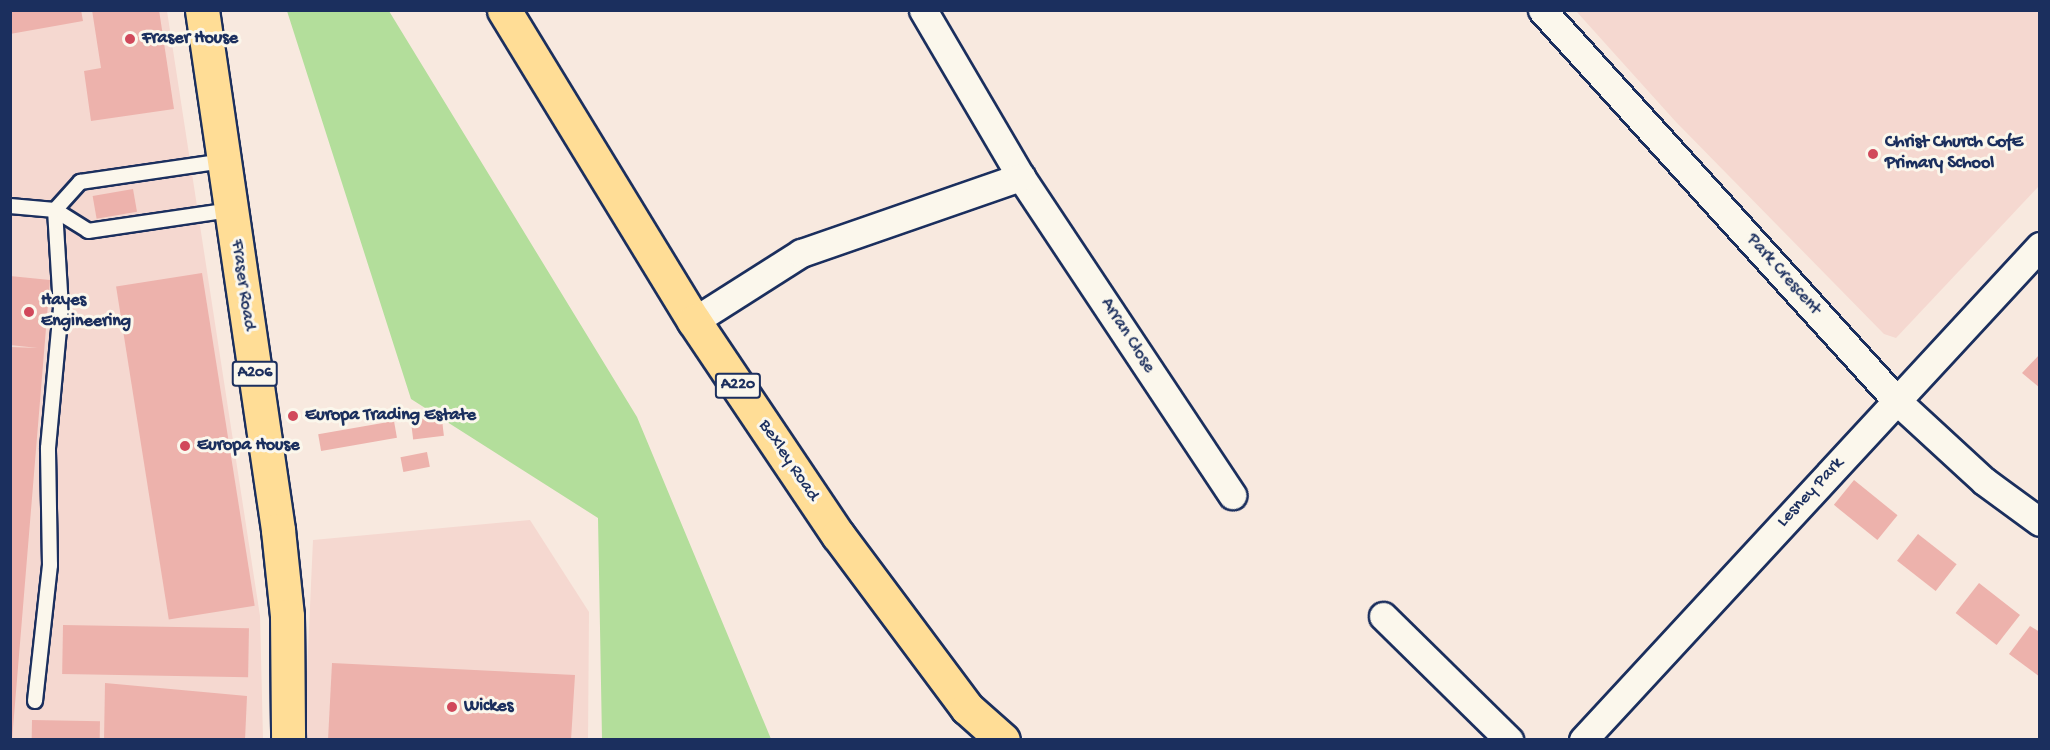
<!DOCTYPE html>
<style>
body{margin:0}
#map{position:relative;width:2050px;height:750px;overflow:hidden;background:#f8e9df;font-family:"Gochi Hand",sans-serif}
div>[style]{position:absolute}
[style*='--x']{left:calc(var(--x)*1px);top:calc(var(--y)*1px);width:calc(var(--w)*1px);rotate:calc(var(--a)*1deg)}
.built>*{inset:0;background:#f5d8d0}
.green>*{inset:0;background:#b3de9b}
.building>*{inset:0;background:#edb2ac;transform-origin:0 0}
.roads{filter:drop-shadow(2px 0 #1b2f5e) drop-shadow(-2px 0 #1b2f5e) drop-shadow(0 2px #1b2f5e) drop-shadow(0 -2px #1b2f5e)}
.service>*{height:14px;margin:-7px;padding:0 7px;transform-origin:7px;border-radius:7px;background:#fbf7ec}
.minor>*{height:27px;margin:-13.5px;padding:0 13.5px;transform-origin:13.5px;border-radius:13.5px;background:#fbf7ec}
.primary>*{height:33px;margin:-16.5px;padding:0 16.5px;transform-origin:16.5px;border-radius:16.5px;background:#ffdd96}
.dots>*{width:16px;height:16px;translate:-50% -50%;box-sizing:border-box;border:3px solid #fbf7ec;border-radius:50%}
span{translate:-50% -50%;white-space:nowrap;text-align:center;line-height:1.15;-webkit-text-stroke:6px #fbf7ec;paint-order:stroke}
.shield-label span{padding:2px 4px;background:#fbf7ec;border:2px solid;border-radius:4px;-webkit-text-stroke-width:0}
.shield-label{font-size:16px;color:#1b2f5e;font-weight:700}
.poi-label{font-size:18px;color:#1b2f5e;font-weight:700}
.left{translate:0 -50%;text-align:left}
.street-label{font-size:18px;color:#1b2f5e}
.frame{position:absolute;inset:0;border:12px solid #1b2f5e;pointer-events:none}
</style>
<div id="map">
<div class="built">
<div style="clip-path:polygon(10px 11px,167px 11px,260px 616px,263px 739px,11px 739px)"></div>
<div style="clip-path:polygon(1576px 11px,2039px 11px,2039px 186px,1896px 338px,1884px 334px,1676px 122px)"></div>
<div style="clip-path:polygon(530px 520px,589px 612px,588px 739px,304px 740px,313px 540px)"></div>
</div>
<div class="green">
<div style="clip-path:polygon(287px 11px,389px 11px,637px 417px,771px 739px,602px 739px,598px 518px,411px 399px)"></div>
</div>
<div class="building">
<div style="clip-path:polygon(10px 10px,81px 10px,83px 21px,10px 34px)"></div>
<div style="clip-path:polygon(92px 10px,159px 10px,174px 109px,91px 121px,84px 71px,101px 68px)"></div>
<div style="left:133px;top:189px;width:23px;height:41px;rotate:80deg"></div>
<div style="left:202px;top:273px;width:337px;height:87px;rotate:81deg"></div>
<div style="clip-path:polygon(10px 276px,50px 280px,12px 740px,10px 347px,38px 348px,10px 345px)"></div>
<div style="clip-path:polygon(2040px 354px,2040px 388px,2022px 373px)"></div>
<div style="left:441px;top:412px;width:24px;height:31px;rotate:83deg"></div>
<div style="left:394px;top:421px;width:17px;height:77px;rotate:80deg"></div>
<div style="left:427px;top:452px;width:15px;height:27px;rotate:79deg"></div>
<div style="left:1854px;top:480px;width:56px;height:32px;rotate:39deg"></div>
<div style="left:1918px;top:534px;width:49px;height:34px;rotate:38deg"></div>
<div style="left:1979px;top:583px;width:52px;height:38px;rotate:38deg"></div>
<div style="left:63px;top:625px;width:186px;height:49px;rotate:1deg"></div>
<div style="clip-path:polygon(2030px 626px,2040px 632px,2040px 677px,2009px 654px)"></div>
<div style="clip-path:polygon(332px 663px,575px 675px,571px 740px,328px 740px)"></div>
<div style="clip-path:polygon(105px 683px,247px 696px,245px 740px,104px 740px)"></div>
<div style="left:32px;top:720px;width:68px;height:20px;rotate:1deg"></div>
</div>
<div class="roads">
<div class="service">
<div style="--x:10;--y:206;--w:45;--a:5.1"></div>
<div style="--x:55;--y:210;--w:39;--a:32"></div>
<div style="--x:88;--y:231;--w:145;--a:-8.4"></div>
<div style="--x:35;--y:701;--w:137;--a:-83.7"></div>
<div style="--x:50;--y:565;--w:117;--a:-91"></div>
<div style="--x:48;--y:448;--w:141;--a:-84.7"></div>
<div style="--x:61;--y:308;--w:98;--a:-93.5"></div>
<div style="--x:55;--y:210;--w:38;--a:-48"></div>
<div style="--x:80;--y:182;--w:146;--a:-8.3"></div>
</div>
<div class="minor">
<div style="--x:923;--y:10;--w:194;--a:59.6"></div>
<div style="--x:1021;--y:177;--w:382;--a:56.4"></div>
<div style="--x:1542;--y:10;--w:528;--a:47.76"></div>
<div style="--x:1897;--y:401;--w:118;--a:42.6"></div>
<div style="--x:1984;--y:481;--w:69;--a:36.2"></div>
<div style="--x:694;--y:321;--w:127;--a:-32.4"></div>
<div style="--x:801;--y:253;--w:233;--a:-19.1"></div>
<div style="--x:1383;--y:616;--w:177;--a:44.5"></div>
<div style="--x:1583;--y:740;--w:673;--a:-47.23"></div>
</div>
<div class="primary">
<div style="--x:202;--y:10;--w:526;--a:81.68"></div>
<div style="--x:278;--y:530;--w:86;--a:84"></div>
<div style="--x:287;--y:616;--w:124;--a:89.5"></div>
<div style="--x:504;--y:10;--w:364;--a:58.6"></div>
<div style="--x:694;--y:321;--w:258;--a:56.1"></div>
<div style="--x:838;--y:535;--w:216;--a:53.3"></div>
<div style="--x:967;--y:708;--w:48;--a:41.6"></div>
</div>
</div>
<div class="dots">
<div style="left:130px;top:39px;background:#d1495b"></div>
<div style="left:1873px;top:154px;background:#d1495b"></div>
<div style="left:29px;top:312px;background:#d1495b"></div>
<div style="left:293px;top:416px;background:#d1495b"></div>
<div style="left:185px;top:446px;background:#d1495b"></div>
<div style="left:452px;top:707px;background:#d1495b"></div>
</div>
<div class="shield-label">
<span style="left:255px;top:374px">A206</span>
<span style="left:738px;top:386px">A220</span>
</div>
<div class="poi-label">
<span class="left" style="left:142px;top:39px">Fraser House</span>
<span class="left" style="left:1885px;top:154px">Christ Church CofE<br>Primary School</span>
<span class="left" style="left:41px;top:312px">Hayes<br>Engineering</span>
<span class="left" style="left:305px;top:416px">Europa Trading Estate</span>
<span class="left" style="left:197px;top:446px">Europa House</span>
<span class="left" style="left:464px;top:707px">Wickes</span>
</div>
<div class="street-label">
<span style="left:1783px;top:275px;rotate:48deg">Park Crescent</span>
<span style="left:242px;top:285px;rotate:82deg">Fraser Road</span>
<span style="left:1127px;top:336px;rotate:57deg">Arran Close</span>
<span style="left:788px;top:461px;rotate:56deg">Bexley Road</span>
<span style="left:1811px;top:493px;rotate:-47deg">Lesney Park</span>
</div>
<div class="frame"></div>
</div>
